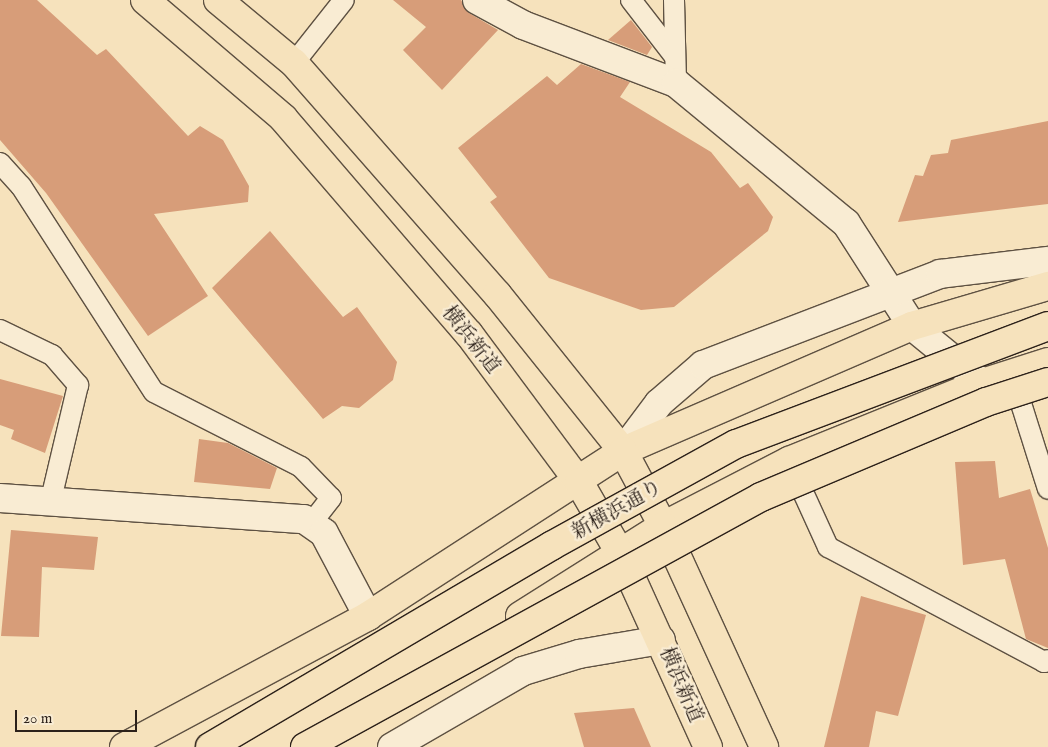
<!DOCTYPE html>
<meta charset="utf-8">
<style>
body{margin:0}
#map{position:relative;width:1048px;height:747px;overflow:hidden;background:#f6e2bc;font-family:"IM FELL English","Noto Serif JP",serif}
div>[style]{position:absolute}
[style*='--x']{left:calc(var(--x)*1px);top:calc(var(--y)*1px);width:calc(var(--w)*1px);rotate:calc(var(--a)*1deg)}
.building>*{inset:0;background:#d79d79}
.roads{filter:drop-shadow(1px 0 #5e5142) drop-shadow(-1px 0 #5e5142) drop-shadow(0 1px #5e5142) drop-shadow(0 -1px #5e5142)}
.service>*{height:20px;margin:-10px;padding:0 10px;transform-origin:10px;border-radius:10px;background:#f9ecd3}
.minor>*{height:28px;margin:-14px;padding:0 14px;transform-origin:14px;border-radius:14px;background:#f9ecd3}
.primary>*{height:28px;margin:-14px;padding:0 14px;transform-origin:14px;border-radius:14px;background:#f6e2bc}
.trunk>*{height:28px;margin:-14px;padding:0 14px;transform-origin:14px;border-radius:14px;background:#f6e2bc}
.bridges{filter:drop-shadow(1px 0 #2c211a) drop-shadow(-1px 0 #2c211a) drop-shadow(0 1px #2c211a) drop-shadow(0 -1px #2c211a)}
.primary-bridge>*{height:28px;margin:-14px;padding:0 14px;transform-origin:14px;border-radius:14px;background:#f6e2bc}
span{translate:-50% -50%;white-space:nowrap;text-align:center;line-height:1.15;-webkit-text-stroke:4.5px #f9ecd3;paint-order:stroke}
.street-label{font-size:20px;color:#2c211a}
.scale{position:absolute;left:15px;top:710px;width:122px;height:22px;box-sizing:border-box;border:2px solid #2c211a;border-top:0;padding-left:6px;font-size:15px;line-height:18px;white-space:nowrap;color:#2c211a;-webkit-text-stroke:4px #f9ecd3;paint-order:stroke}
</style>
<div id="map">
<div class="building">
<div style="clip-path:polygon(0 0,37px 0,97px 55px,106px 49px,188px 136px,200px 126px,223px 140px,249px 186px,248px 202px,154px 214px,208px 296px,148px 336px,46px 193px,0 140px)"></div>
<div style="clip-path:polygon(393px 0,461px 0,469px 13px,498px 30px,442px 90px,403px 50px,426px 27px)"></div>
<div style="clip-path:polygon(631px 20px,652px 47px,647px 55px,608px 40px)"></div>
<div style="clip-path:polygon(581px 64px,630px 82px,620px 97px,711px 152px,740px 188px,748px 183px,773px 217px,768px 231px,674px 307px,641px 310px,549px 278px,490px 202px,497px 197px,458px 148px,547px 76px,557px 85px)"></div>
<div style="clip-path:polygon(1048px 121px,1048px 204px,898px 222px,915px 175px,923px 176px,931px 155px,948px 153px,951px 140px)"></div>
<div style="clip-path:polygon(270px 231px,343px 317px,357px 307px,397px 362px,393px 380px,359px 408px,342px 406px,323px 419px,212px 288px)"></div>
<div style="clip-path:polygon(0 379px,63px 396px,45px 453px,11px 439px,14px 430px,0 425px)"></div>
<div style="clip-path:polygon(199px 439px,228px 443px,277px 468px,270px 489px,194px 482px)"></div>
<div style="clip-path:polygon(995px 461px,999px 498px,1030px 489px,1048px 548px,1048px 648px,1026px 639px,1005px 559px,963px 565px,955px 462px)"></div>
<div style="clip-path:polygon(11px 530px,98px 537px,94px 570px,42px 567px,39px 637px,1px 636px)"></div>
<div style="clip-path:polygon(861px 596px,926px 615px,898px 716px,876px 711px,869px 747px,824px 747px)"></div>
<div style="clip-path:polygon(634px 708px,651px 747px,584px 747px,574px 713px)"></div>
</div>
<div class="roads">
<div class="service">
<div style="--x:631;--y:0;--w:72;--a:52.3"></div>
<div style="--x:674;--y:0;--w:83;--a:88.6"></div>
<div style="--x:294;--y:63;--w:80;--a:-51.6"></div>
<div style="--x:0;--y:163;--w:31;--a:48"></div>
<div style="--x:21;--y:186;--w:245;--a:57.2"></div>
<div style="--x:154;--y:392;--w:165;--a:27"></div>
<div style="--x:301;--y:467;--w:43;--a:45.9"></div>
<div style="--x:331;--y:498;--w:33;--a:128"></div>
<div style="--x:0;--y:330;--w:58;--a:25.7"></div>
<div style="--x:52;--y:355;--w:40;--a:49"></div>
<div style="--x:78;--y:385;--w:117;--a:103.3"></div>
<div style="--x:1013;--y:378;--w:116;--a:72.5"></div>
<div style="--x:792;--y:468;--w:87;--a:65.5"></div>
<div style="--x:828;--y:547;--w:245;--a:28"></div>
<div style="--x:1044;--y:662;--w:4;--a:-27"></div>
</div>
<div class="minor">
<div style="--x:477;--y:0;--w:52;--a:28.5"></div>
<div style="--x:523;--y:25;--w:164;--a:20.8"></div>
<div style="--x:676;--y:83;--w:220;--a:39.5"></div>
<div style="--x:846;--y:223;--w:122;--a:57.3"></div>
<div style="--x:912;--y:326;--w:90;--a:39.2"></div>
<div style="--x:623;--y:451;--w:60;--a:-53.1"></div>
<div style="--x:659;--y:403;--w:58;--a:-40.8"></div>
<div style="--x:703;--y:365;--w:254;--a:-21"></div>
<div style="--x:940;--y:274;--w:109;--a:-6.9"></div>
<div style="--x:0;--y:498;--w:305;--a:4"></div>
<div style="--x:304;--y:519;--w:24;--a:35"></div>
<div style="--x:324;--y:533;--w:94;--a:62.1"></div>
<div style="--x:392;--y:747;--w:151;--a:-30.1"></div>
<div style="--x:523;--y:671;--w:59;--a:-16.9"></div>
<div style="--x:579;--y:654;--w:83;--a:-9.7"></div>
</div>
<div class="primary">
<div style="--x:520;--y:616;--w:169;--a:-32.2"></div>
<div style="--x:663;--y:526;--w:142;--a:-27.3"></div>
<div style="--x:789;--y:461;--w:208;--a:-22"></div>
<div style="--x:982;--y:383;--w:69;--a:-17.7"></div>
<div style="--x:124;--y:747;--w:277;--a:-28.2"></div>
<div style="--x:368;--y:616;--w:304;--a:-32.9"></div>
<div style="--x:623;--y:451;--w:315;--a:-23.4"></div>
<div style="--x:912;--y:326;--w:142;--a:-16.4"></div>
</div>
<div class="trunk">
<div style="--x:145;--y:0;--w:182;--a:40.5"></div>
<div style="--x:283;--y:118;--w:285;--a:49.3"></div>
<div style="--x:469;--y:334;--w:184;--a:53.4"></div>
<div style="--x:579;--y:482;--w:82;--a:60"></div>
<div style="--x:620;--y:553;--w:213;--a:65.6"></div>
<div style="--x:218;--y:0;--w:99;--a:39.7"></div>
<div style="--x:294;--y:63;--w:308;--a:48.7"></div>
<div style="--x:497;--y:294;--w:201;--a:51.3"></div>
<div style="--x:623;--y:451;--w:85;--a:61.9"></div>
<div style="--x:663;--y:526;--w:243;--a:65.4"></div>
</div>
</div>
<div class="bridges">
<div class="primary-bridge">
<div style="--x:210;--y:747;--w:396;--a:-30.5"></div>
<div style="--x:551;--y:546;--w:211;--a:-28.9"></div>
<div style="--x:736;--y:444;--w:334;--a:-20.7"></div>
<div style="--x:305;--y:747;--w:520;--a:-28.73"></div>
<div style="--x:761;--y:497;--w:244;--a:-22.9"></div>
<div style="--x:986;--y:402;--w:65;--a:-17.9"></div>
</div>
</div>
<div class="street-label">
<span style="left:471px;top:340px;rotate:52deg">横浜新道</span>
<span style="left:617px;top:510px;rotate:-29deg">新横浜通り</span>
<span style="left:681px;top:685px;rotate:67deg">横浜新道</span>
</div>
<div class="scale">20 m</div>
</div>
